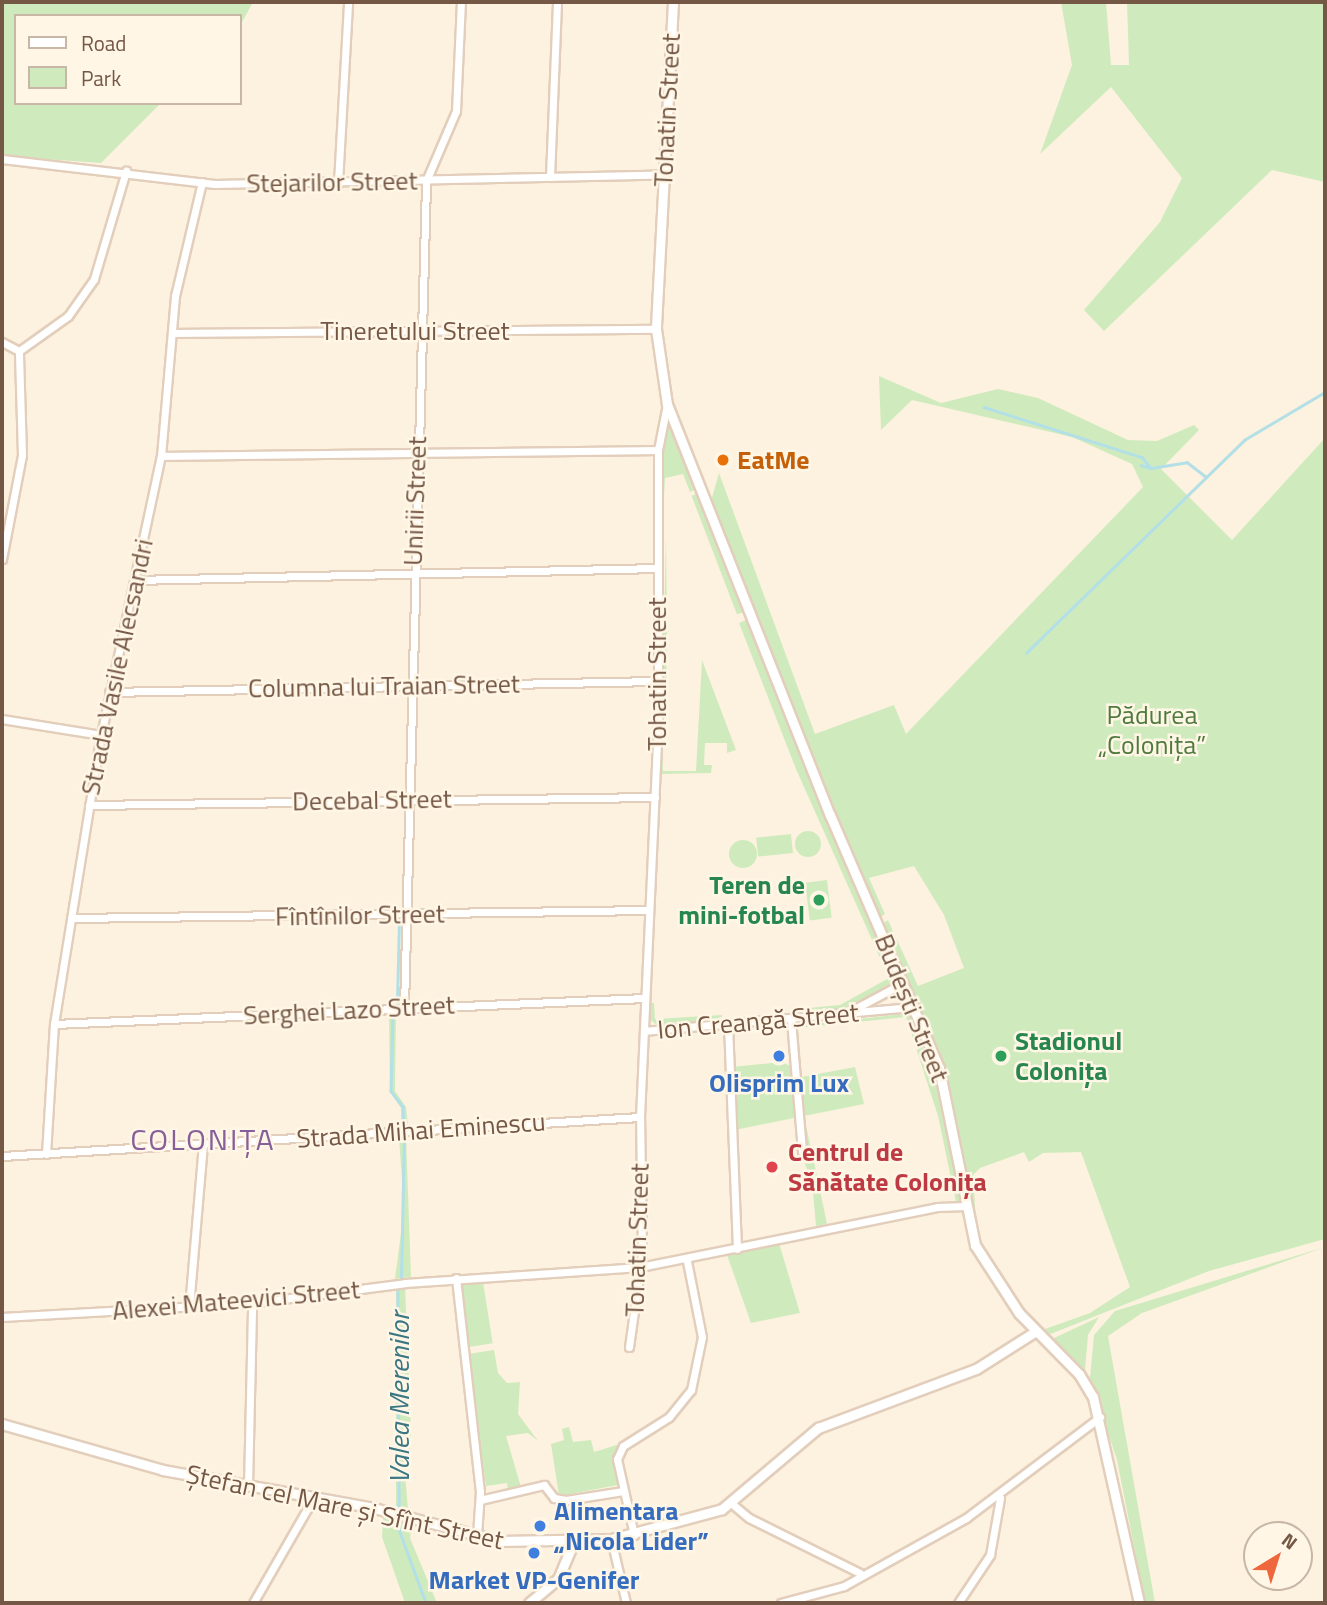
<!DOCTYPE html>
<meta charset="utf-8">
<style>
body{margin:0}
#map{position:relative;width:1327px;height:1605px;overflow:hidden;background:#fdf2df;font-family:"Titillium Web",sans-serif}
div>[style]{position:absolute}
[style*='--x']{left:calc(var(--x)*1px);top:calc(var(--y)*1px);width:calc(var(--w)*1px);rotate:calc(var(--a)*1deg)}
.green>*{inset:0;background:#cfebbd;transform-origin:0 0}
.round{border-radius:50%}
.stream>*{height:2.5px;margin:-1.25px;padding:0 1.25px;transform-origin:1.25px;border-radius:1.25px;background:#b3dfe7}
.roads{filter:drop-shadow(2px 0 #e2cebb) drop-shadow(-2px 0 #e2cebb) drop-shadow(0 2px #e2cebb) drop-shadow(0 -2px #e2cebb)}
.minor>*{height:7px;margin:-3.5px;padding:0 3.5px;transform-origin:3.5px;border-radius:3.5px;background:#fff}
.tertiary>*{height:9px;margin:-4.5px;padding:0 4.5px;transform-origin:4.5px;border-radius:4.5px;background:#fff}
.dots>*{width:19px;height:19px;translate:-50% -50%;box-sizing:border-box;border:4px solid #fff6e6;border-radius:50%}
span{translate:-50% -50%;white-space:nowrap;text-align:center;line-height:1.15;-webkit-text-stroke:5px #fff6e6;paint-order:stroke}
.street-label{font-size:26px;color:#755745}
.food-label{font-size:26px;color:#c56008;font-weight:700}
.left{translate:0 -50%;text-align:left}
.park-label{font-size:26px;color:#4e7b3d}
.leisure-label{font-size:26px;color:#27864d;font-weight:700}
.right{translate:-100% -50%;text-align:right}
.shop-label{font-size:26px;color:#366cbe;font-weight:700}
.health-label{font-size:26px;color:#be3a42;font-weight:700}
.water-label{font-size:28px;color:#3b7683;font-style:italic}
.quarter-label{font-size:30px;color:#876099;letter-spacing:2px}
.frame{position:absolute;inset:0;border:4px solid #755745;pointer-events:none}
.legend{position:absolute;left:14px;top:14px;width:228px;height:91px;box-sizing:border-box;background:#fff6e6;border:2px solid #c8b6a6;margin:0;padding:9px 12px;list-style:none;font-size:21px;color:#755745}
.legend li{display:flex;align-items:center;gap:14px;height:35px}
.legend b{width:35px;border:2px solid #c8b6a6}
.north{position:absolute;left:1243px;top:1521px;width:70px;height:70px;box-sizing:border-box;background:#fff6e6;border:2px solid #c8b6a6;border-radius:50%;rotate:38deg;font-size:19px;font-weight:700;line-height:28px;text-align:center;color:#755745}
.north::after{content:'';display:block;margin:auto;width:24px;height:32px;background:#ef673c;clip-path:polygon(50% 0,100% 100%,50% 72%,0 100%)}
</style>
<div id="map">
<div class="green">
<div style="clip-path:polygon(2px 2px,253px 2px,240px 26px,240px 16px,16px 16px,16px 103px,161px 103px,101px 163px,2px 156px)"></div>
<div style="clip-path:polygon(1061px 2px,1106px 2px,1111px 65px,1129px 65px,1127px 2px,1325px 2px,1325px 182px,1272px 170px,1104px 331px,1084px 310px,1160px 222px,1182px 178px,1111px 87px,1040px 154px,1072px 65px)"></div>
<div style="clip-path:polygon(879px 376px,941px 403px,998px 389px,1038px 398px,1128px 440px,1157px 441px,1194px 425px,1199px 430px,1161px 469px,1232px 540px,1325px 438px,1325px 1239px,1209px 1271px,1048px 1335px,1032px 1316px,1045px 1329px,1090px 1313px,1130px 1287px,1081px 1152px,1043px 1153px,1029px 1162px,1024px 1152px,980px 1168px,973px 1175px,977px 1237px,946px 1071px,882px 924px,888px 920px,918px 986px,964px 968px,944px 915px,914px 866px,869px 878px,885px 914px,879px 918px,711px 501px,719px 473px,815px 734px,894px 705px,906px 734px,1143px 487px,1132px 464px,1072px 437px,912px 400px,881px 430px)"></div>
<div style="clip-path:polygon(669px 423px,696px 489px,690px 492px,683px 474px,665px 478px,662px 531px,662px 450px)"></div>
<div style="left:699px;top:493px;width:127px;height:8px;rotate:69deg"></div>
<div style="clip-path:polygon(666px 536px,667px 628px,666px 708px,662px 708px)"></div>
<div style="clip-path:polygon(748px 619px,895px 976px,893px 984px,841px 1011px,799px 1016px,798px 1009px,840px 1005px,889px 978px,796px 769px,739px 623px)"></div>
<div style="clip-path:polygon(702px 660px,736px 750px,727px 753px,727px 743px,705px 743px,704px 765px,712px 765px,711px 773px,661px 774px,662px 725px,663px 771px,696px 771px)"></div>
<div class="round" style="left:795px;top:831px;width:26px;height:26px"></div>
<div style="left:791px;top:834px;width:19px;height:35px;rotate:84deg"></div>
<div class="round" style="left:729px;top:840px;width:28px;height:28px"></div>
<div style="left:827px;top:880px;width:38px;height:22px;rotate:83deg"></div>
<div style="clip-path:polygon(648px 1003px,654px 1003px,655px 1019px,722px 1015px,721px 1022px,658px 1026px,648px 1018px)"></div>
<div style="clip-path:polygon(396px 1013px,395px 1091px,406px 1107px,408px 1125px,401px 1125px,401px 1108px,390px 1092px,389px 1015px)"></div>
<div style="clip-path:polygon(912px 1013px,944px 1095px,961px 1202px,956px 1202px,938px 1116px,906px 1017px,798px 1028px,802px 1077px,855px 1067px,864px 1104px,804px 1116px,811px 1149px,804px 1147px,797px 1026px)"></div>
<div style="clip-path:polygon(782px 1062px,790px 1066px,794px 1118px,735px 1130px,732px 1067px)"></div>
<div style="clip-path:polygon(406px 1136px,411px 1277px,395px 1279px,404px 1210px,399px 1137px)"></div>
<div style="clip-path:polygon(800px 1152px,812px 1152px,827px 1224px,816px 1226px,812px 1181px)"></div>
<div style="clip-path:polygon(779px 1243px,800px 1313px,751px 1323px,727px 1255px)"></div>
<div style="clip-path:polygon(1325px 1247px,1142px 1313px,1108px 1336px,1155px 1603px,1145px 1603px,1117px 1460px,1090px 1378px,1094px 1335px,1115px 1311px)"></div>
<div style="left:483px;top:1282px;width:62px;height:24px;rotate:81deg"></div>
<div style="clip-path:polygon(405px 1287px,411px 1430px,410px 1451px,403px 1451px,408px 1509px,396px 1506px,396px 1289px)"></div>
<div style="clip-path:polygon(1099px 1317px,1088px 1335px,1085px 1370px,1052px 1339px)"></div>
<div style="clip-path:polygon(494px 1350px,498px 1373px,507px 1383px,520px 1382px,518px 1414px,538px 1441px,528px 1433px,506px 1436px,521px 1487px,508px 1490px,507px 1483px,486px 1486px,468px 1354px)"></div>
<div style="clip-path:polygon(569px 1427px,573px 1442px,591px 1440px,594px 1452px,620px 1444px,613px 1462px,618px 1485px,559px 1496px,551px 1444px,564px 1440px,562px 1429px)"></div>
<div style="clip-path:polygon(383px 1517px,412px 1524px,410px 1538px,437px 1603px,405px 1603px,382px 1537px)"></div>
</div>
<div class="stream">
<div style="--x:984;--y:407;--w:166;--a:17.6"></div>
<div style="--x:1142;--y:457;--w:14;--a:51"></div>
<div style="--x:1151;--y:468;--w:36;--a:-9"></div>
<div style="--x:1187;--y:462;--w:24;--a:38"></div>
<div style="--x:1141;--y:465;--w:10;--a:17"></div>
<div style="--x:1026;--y:653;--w:305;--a:-44.3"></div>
<div style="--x:1244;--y:440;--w:94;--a:-30.7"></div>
<div style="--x:397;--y:1002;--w:81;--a:-88.6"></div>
<div style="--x:393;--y:1015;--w:76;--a:91.5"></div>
<div style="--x:391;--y:1091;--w:20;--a:53"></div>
<div style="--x:403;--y:1107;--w:18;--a:87"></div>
<div style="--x:401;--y:1278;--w:140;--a:-88.8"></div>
<div style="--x:398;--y:1289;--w:217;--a:89.7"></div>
<div style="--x:397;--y:1524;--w:84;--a:69.8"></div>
</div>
<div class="roads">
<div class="minor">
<div style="--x:2;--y:159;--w:214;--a:6.7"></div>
<div style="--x:215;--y:184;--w:448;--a:-1.2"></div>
<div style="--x:550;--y:177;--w:175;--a:-87.7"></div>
<div style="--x:338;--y:183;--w:181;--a:-86.8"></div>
<div style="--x:173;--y:333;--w:483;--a:-0.5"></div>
<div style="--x:2;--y:342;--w:19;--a:28"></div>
<div style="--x:161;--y:456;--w:497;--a:-0.7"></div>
<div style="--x:2;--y:559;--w:106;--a:-79.1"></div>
<div style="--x:22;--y:455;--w:104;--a:-91.7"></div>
<div style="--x:19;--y:351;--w:60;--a:-35.5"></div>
<div style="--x:68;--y:316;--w:45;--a:-54.9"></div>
<div style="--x:94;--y:279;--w:113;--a:-73.5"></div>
<div style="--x:134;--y:580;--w:524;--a:-1.31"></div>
<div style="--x:109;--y:692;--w:549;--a:-1.15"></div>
<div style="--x:2;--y:719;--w:100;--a:9.2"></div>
<div style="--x:89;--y:805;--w:566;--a:-0.81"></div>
<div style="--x:71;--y:918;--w:577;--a:-0.79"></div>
<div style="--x:404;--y:1007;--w:826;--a:-88.47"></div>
<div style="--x:426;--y:181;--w:76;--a:-66.8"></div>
<div style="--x:456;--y:111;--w:109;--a:-87.4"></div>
<div style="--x:847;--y:1013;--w:64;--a:-28.2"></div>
<div style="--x:791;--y:1020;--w:132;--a:85.2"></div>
<div style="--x:54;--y:1024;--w:591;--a:-2.52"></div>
<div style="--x:728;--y:1024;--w:225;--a:87.7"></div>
<div style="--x:644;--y:1031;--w:271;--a:-5.1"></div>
<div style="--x:46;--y:1154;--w:130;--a:-86.5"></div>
<div style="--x:54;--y:1024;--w:293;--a:-80.8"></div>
<div style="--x:101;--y:735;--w:285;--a:-77.9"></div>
<div style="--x:161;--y:456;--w:161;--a:-85"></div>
<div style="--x:175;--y:296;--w:117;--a:-76.7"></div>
<div style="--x:2;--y:1156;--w:639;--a:-3.5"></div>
<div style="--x:456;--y:1278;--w:215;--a:83.6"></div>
<div style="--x:480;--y:1492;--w:43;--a:94"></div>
<div style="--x:189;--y:1307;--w:164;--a:-85.1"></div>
<div style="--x:2;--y:1317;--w:250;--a:-3.2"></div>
<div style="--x:252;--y:1303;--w:154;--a:-7.4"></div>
<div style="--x:405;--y:1283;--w:236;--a:-3.9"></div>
<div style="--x:640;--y:1267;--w:303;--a:-11.4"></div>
<div style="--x:937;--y:1207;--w:29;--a:-2"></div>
<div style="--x:629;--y:1347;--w:94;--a:-82"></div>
<div style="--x:642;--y:1254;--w:137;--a:-90.8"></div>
<div style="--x:640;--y:1117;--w:397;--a:-87.4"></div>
<div style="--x:658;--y:720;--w:270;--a:-90"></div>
<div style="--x:658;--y:450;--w:47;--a:-78.9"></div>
<div style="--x:248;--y:1486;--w:183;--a:-88.7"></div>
<div style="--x:480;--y:1500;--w:66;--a:-13.2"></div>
<div style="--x:544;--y:1485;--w:16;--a:52"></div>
<div style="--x:554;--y:1498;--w:12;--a:9"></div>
<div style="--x:566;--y:1500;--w:58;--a:-9"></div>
<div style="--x:731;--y:1503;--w:23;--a:40"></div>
<div style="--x:749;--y:1518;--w:124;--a:26.4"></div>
<div style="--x:634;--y:1535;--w:78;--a:-102.6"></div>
<div style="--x:617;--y:1459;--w:14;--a:-65"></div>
<div style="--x:623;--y:1446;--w:54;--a:-32.2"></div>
<div style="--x:669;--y:1417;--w:35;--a:-51"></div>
<div style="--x:691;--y:1390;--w:54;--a:-78.3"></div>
<div style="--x:702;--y:1337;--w:77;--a:-101.2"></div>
<div style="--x:611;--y:1539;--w:66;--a:76.8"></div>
<div style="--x:253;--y:1603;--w:122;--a:-60.1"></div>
<div style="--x:781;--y:1603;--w:65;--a:-15.1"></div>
<div style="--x:844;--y:1586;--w:140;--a:-29.1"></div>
<div style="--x:966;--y:1518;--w:168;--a:-37"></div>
<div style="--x:958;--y:1603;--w:58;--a:-56.3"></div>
<div style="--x:990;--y:1555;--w:58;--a:-80"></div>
</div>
<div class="tertiary">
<div style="--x:673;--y:2;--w:327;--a:93"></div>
<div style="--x:656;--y:329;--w:76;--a:81.7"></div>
<div style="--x:667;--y:404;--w:442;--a:68.4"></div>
<div style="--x:830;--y:815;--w:275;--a:66.7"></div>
<div style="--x:939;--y:1068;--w:181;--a:78.5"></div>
<div style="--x:975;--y:1245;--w:81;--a:57.1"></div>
<div style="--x:1019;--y:1313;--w:86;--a:45.5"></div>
<div style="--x:1079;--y:1374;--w:27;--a:59"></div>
<div style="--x:1093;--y:1397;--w:211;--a:77.4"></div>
<div style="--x:2;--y:1424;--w:167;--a:15.9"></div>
<div style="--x:163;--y:1470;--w:214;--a:10.2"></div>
<div style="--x:374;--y:1508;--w:130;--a:14.7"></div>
<div style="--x:500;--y:1541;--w:111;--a:-1"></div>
<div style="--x:611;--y:1539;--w:115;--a:-15.1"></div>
<div style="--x:722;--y:1509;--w:126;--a:-40.2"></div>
<div style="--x:818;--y:1428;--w:169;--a:-20.5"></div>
<div style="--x:976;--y:1369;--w:71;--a:-32.3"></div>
<div style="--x:529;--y:1603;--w:38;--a:-40"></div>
<div style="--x:558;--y:1579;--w:41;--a:-67.2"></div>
</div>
</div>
<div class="dots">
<div style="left:723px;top:460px;background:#e8710a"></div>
<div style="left:819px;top:900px;background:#2e9e5b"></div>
<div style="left:779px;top:1056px;background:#3f7fe0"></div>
<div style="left:1001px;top:1056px;background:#2e9e5b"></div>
<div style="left:772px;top:1167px;background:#e0444e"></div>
<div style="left:540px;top:1526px;background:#3f7fe0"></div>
<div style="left:534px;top:1553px;background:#3f7fe0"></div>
</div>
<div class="street-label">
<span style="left:667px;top:110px;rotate:-87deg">Tohatin Street</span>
<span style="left:332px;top:182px;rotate:-1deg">Stejarilor Street</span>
<span style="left:415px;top:331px">Tineretului Street</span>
<span style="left:415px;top:501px;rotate:-88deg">Unirii Street</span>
<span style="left:117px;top:667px;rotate:-78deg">Strada Vasile Alecsandri</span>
<span style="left:657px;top:674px;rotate:-90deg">Tohatin Street</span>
<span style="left:384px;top:686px;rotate:-1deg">Columna lui Traian Street</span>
<span style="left:372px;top:800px;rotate:-1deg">Decebal Street</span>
<span style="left:360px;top:915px;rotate:-1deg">Fîntînilor Street</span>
<span style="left:912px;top:1008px;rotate:68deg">Budești Street</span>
<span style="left:349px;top:1010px;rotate:-3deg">Serghei Lazo Street</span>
<span style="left:758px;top:1021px;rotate:-5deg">Ion Creangă Street</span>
<span style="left:421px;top:1130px;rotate:-4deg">Strada Mihai Eminescu</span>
<span style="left:637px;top:1240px;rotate:-88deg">Tohatin Street</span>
<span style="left:236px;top:1300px;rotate:-5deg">Alexei Mateevici Street</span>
<span style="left:345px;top:1507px;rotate:12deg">Ștefan cel Mare și Sfînt Street</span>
</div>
<div class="food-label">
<span class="left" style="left:737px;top:460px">EatMe</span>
</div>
<div class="park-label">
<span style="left:1152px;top:730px">Pădurea<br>„Colonița”</span>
</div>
<div class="leisure-label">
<span class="right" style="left:805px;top:900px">Teren de<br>mini-fotbal</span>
<span class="left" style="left:1015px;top:1056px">Stadionul<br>Colonița</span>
</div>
<div class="shop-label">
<span style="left:779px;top:1083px">Olisprim Lux</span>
<span class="left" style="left:554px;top:1526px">Alimentara<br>„Nicola Lider”</span>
<span style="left:534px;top:1580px">Market VP-Genifer</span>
</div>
<div class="health-label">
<span class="left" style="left:788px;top:1167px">Centrul de<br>Sănătate Colonița</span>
</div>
<div class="water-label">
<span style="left:399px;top:1398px;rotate:-90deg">Valea Merenilor</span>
</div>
<div class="quarter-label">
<span style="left:203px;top:1139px">COLONIȚA</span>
</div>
<div class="frame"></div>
<ul class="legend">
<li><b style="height:9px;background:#fff"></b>Road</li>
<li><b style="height:19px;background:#cfebbd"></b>Park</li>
</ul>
<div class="north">N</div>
</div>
